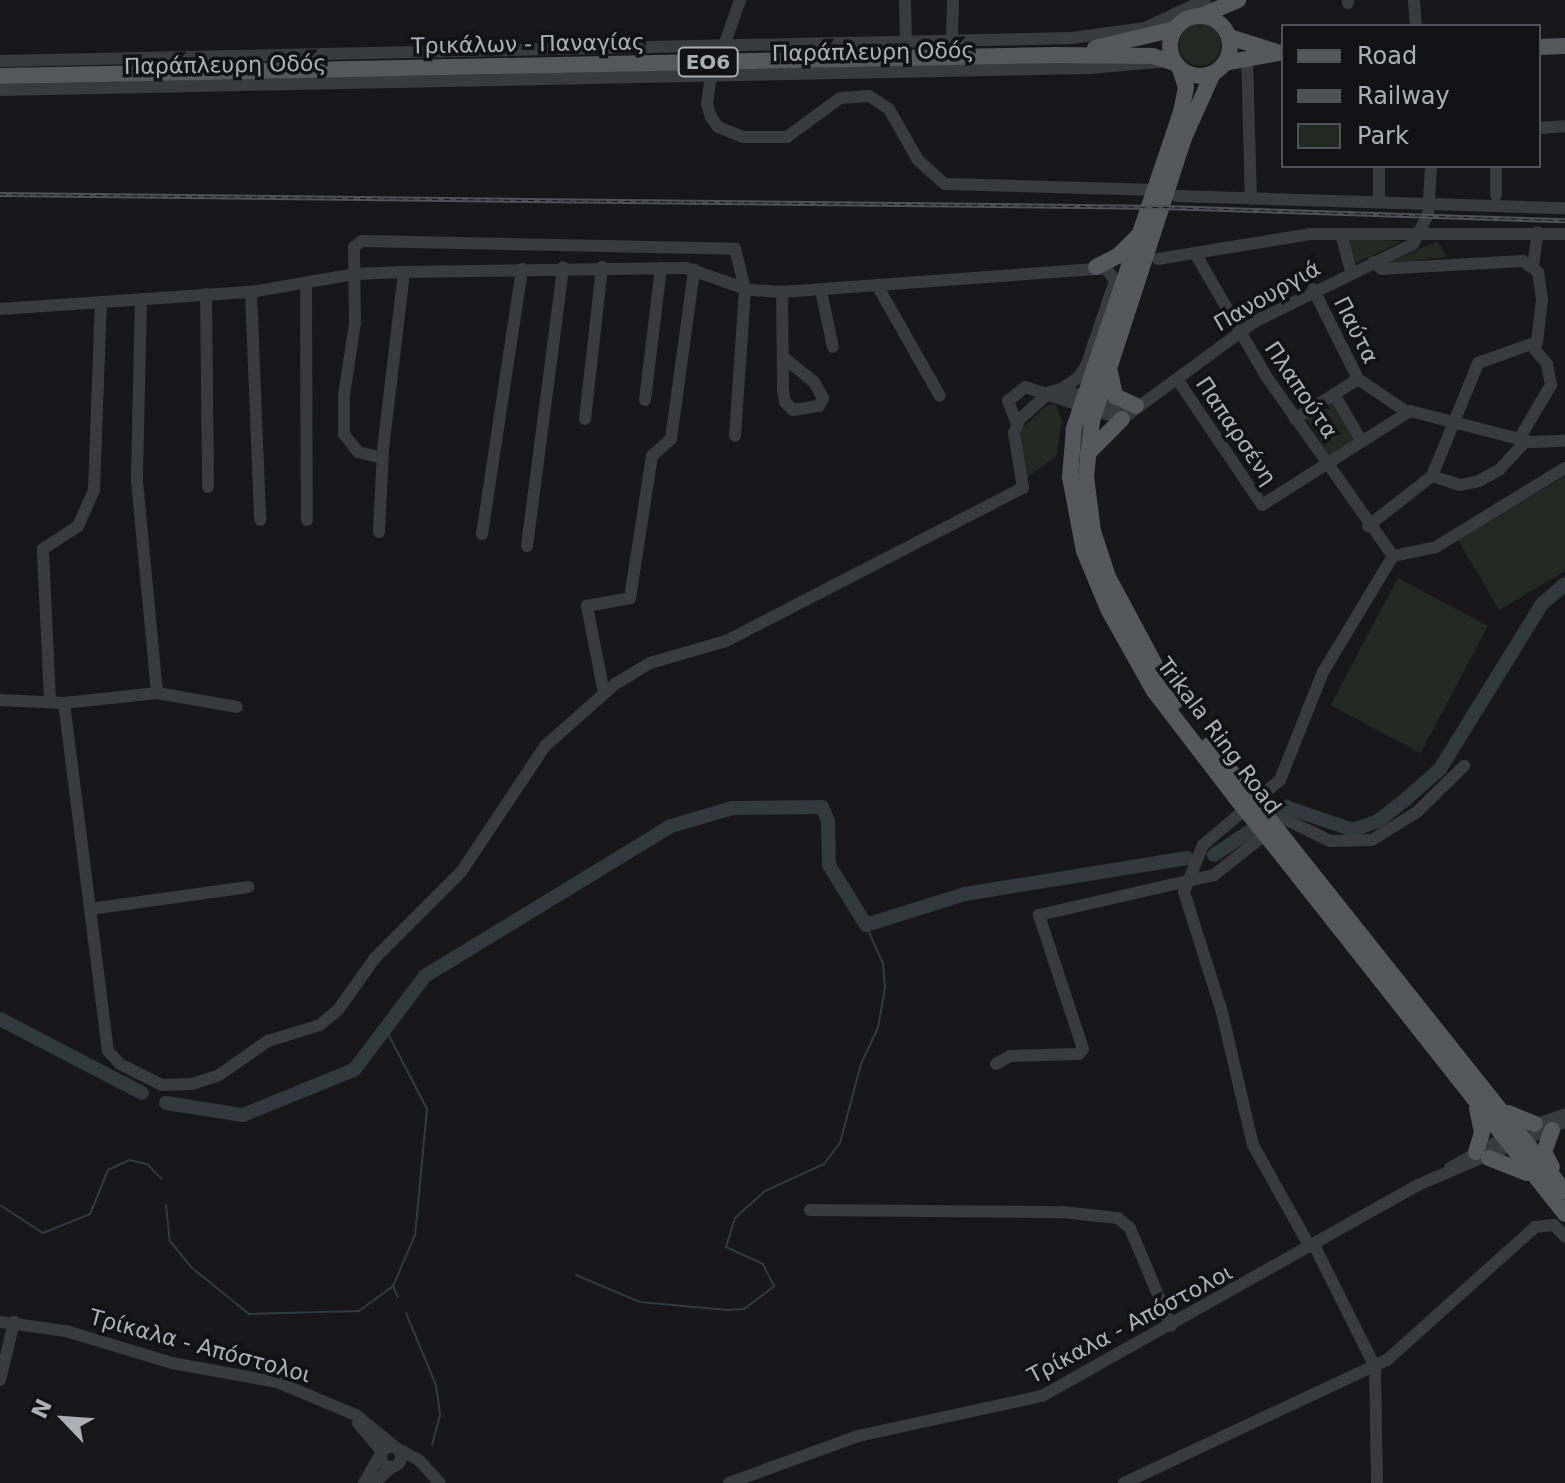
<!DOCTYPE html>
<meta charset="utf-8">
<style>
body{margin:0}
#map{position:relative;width:1565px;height:1483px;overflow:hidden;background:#171719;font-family:"DejaVu Sans",sans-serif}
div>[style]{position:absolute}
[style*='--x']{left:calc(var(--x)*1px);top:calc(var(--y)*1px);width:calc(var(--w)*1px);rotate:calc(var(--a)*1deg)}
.green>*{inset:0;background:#222922;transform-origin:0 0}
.round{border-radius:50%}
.stream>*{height:2px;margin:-1px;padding:0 1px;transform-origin:1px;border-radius:1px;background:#30393e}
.river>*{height:14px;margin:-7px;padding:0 7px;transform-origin:7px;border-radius:7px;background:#30393e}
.minor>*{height:12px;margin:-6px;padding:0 6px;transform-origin:6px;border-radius:6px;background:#393a3e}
.minor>.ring{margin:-6px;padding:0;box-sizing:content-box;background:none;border:12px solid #393a3e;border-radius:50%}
.major>*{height:16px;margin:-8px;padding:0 8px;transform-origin:8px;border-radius:8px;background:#55575d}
.major>.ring{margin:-8px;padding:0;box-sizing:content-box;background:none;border:16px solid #55575d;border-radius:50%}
.rail>*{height:5px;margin-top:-2.5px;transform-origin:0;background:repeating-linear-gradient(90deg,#121214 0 6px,#4e5055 0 12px);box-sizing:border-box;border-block:2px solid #4e5055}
.major-bridge>*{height:16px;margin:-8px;padding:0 8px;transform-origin:8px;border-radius:8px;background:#55575d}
span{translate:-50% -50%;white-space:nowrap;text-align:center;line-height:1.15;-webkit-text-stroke:7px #121214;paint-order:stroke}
.shield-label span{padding:2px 6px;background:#121214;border:2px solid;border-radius:6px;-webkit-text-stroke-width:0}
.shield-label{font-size:20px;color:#abb0b8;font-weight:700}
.street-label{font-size:22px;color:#abb0b8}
.legend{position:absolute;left:1281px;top:24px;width:260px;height:144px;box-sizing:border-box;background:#121214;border:2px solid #4f5156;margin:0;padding:10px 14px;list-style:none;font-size:24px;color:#abb0b8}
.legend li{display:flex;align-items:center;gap:16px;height:40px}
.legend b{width:40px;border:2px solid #4f5156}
.north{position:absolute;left:24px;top:1379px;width:80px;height:80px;-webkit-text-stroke:6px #121214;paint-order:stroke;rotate:295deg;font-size:22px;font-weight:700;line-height:32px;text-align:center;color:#abb0b8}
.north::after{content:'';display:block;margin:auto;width:28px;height:36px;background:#abb0b8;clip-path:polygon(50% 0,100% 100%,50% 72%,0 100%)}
</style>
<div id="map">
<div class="green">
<div class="round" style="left:1179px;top:24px;width:42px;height:42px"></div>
<div style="clip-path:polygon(1345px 238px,1399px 241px,1401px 242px,1352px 265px)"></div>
<div style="clip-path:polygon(1437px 241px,1447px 257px,1392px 263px,1391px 262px)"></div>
<div style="left:1331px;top:400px;width:46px;height:31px;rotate:57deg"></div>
<div style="clip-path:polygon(1056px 404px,1062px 421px,1056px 457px,1023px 480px,1017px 433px,1047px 405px)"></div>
<div style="clip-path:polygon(1565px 476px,1565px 571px,1499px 610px,1458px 540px)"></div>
<div style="left:1398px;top:578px;width:102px;height:144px;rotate:28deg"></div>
</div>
<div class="stream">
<div style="--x:385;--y:1028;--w:91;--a:62.6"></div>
<div style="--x:427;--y:1109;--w:127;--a:95.4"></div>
<div style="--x:415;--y:1235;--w:56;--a:113.3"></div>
<div style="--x:393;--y:1286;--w:12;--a:66"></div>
<div style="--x:0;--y:1205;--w:51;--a:33.1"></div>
<div style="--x:43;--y:1233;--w:51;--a:-22"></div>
<div style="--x:90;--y:1214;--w:48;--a:-67.8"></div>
<div style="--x:108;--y:1170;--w:23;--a:-25"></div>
<div style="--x:129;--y:1160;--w:18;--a:13"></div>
<div style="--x:147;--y:1164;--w:21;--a:45"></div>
<div style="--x:166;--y:1205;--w:36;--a:84"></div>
<div style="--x:170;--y:1241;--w:35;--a:51"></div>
<div style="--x:192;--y:1268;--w:73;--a:38.9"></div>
<div style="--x:249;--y:1314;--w:110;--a:-1.6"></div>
<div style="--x:359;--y:1311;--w:42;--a:-36.3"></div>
<div style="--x:576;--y:1275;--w:69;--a:22.9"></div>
<div style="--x:640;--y:1302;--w:87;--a:5.3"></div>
<div style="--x:727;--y:1310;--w:17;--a:-3"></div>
<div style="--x:744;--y:1309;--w:38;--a:-37"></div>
<div style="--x:774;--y:1286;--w:25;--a:-117"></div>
<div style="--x:763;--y:1264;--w:41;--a:-155.3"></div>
<div style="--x:726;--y:1247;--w:30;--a:-73"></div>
<div style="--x:735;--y:1218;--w:40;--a:-42"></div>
<div style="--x:765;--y:1191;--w:65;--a:-24.6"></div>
<div style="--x:824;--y:1164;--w:26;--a:-53"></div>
<div style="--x:840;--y:1143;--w:82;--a:-75.1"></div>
<div style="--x:861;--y:1064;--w:40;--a:-65"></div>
<div style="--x:878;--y:1028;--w:42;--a:-80.3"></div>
<div style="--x:885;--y:987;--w:23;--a:-95"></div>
<div style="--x:883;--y:964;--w:43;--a:-113.6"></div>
<div style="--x:406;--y:1313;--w:78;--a:67.4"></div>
<div style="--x:436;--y:1385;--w:30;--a:82"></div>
<div style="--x:440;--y:1415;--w:31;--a:105"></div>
</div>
<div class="river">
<div style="--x:1214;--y:855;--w:87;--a:-33.7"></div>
<div style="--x:1286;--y:807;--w:71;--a:18.9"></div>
<div style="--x:1353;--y:830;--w:27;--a:-20"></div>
<div style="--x:1378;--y:821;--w:37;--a:-38"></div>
<div style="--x:1407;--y:798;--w:44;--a:-41.3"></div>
<div style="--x:1440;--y:769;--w:194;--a:-58.3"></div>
<div style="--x:1542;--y:604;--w:30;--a:-41"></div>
<div style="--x:0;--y:1019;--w:160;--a:27.5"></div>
<div style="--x:166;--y:1103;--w:78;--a:8.9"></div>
<div style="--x:243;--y:1115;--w:120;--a:-22.1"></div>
<div style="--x:354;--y:1070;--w:118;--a:-52.9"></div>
<div style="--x:425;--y:976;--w:288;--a:-31.4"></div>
<div style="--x:671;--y:826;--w:64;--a:-16.4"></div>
<div style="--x:732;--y:808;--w:90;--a:-0.6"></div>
<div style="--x:822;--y:807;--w:15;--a:67"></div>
<div style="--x:828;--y:821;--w:44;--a:88.7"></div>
<div style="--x:829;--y:865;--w:70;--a:58.3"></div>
<div style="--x:866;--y:925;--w:104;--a:-17.4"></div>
<div style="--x:965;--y:894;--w:225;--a:-9.2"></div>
</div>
<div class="minor">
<div style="--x:905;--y:0;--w:42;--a:88.6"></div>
<div style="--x:1414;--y:0;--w:26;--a:86"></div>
<div style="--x:1348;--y:3;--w:3;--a:-90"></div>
<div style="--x:952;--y:41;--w:41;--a:-88.6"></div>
<div style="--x:724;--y:46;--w:49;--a:-70.8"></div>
<div style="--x:1247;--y:58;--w:141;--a:88.4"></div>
<div style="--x:0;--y:61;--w:1072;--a:-1.23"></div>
<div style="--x:1072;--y:38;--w:74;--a:-7.8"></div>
<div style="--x:1145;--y:28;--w:66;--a:-25"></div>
<div style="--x:711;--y:75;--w:29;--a:98"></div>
<div style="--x:707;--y:104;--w:14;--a:73"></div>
<div style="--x:711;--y:117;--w:12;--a:55"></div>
<div style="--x:718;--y:127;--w:27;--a:22"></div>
<div style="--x:743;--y:137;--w:44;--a:0"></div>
<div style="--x:787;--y:137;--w:66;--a:-36.3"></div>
<div style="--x:840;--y:98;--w:29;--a:-4"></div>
<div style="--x:869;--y:96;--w:24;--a:33"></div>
<div style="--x:889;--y:109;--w:59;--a:60.4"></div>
<div style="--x:918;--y:160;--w:36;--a:42"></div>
<div style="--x:945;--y:184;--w:211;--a:1.6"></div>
<div style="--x:0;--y:90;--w:1089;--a:-1.16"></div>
<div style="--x:1089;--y:68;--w:81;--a:-4.9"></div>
<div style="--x:1539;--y:128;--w:26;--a:-4"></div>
<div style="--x:1379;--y:166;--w:36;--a:90"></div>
<div style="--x:1496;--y:166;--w:29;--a:90"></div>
<div style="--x:1177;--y:196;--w:388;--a:1.8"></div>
<div style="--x:1341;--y:234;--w:39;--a:75"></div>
<div style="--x:1195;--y:253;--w:142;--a:60"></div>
<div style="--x:1266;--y:376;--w:220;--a:54.8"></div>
<div style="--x:1393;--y:556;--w:44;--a:-11.8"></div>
<div style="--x:1436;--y:547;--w:151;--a:-31.5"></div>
<div style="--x:1158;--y:259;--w:154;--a:-9.3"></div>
<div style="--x:1310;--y:234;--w:255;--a:0"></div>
<div style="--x:1533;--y:266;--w:34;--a:-82"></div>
<div style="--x:306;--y:283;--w:237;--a:89.8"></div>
<div style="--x:878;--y:287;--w:125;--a:60.4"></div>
<div style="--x:1313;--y:289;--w:101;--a:63.4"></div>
<div style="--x:1358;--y:379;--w:59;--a:34"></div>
<div style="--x:821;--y:291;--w:57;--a:77.9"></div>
<div style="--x:251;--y:292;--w:228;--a:87.7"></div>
<div style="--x:782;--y:292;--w:98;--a:89.4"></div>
<div style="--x:783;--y:390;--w:12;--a:81"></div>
<div style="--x:785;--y:402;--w:11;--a:45"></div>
<div style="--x:793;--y:410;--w:26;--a:-9"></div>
<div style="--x:819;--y:406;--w:9;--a:-63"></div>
<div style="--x:823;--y:398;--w:18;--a:-119"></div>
<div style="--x:814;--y:382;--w:38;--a:-141"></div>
<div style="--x:206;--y:294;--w:193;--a:89.4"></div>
<div style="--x:141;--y:299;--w:182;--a:91.3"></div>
<div style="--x:137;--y:481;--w:213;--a:84.6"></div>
<div style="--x:0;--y:309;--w:252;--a:-3.9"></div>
<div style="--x:251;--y:292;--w:106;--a:-9.8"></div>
<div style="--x:355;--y:274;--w:49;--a:-2.3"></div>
<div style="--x:404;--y:272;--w:282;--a:-0.8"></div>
<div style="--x:686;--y:268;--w:67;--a:19.2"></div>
<div style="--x:749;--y:290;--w:33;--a:3"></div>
<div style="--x:782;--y:292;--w:325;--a:-4.2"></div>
<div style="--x:1106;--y:268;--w:16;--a:55"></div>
<div style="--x:1115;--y:281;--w:90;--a:108.8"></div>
<div style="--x:1086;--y:366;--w:14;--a:124"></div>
<div style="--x:1078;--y:378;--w:20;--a:147"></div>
<div style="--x:1177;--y:379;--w:152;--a:56"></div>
<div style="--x:1262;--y:505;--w:175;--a:-32.4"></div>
<div style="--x:1410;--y:411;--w:125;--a:14.4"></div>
<div style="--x:1531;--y:442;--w:34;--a:-2"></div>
<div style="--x:1334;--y:394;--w:53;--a:59.6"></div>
<div style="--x:645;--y:400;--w:133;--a:-83.1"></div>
<div style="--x:585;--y:419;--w:153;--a:-83.6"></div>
<div style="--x:1295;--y:419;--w:75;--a:-32.4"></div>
<div style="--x:1017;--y:424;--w:25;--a:-111"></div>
<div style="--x:1008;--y:401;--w:22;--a:-39"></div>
<div style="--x:1025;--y:387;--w:102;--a:18.3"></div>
<div style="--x:1122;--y:419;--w:166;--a:-36.2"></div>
<div style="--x:1256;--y:321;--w:175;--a:-26.1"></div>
<div style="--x:1413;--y:244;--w:33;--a:-63"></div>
<div style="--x:1428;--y:215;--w:49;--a:-86.5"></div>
<div style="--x:1519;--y:439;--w:63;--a:-59.3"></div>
<div style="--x:1551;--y:385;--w:21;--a:-101"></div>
<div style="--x:1547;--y:364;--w:23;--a:-130"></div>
<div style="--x:382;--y:458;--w:25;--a:-166"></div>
<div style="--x:358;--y:452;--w:23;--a:-128"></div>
<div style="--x:344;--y:434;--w:39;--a:-90"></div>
<div style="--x:344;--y:395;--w:73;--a:-81.3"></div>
<div style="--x:355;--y:323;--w:76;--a:-90.8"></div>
<div style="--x:354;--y:247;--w:10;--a:-37"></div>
<div style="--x:362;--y:241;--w:373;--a:1.2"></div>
<div style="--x:735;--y:249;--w:41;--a:76"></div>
<div style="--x:745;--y:289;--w:147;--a:93.9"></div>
<div style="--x:1432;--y:476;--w:29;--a:18"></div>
<div style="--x:1460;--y:485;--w:19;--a:-12"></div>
<div style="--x:1479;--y:481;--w:23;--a:-29"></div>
<div style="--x:1499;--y:470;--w:40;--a:-47"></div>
<div style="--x:1368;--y:526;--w:81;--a:-38"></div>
<div style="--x:1432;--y:476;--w:122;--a:-67.8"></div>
<div style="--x:1478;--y:363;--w:63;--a:-19.6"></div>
<div style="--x:1537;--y:342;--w:42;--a:-83.2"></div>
<div style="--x:1542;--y:300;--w:28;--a:-98"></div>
<div style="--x:1538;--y:272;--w:19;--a:-144"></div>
<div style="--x:1523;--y:261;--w:141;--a:176.8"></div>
<div style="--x:1382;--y:269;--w:11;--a:-142"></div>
<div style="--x:379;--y:532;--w:83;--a:-87.2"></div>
<div style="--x:383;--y:449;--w:178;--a:-83.2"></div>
<div style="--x:482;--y:534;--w:268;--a:-81.4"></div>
<div style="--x:527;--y:546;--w:281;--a:-82.6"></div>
<div style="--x:604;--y:693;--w:89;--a:-101.1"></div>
<div style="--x:587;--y:606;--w:44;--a:-10.5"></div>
<div style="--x:630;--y:598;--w:144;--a:-81.2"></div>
<div style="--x:652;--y:456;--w:25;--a:-42"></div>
<div style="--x:671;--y:439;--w:171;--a:-82.2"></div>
<div style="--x:0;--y:700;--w:64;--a:2.7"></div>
<div style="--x:64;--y:703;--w:351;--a:82.8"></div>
<div style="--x:108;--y:1051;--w:18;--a:47"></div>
<div style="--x:120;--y:1064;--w:47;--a:26.6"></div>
<div style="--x:162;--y:1085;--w:30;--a:-2"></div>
<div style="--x:192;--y:1084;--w:28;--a:-18"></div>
<div style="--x:219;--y:1075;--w:60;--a:-34.8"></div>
<div style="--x:268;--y:1041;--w:54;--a:-17.1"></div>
<div style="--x:320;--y:1025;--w:23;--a:-40"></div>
<div style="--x:338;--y:1010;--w:64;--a:-54.6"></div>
<div style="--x:375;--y:958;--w:122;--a:-45"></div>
<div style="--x:461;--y:872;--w:151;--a:-56.3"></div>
<div style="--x:545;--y:746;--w:94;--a:-41.5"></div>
<div style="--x:615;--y:684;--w:41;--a:-31"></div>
<div style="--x:650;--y:663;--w:79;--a:-16.1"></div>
<div style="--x:726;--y:641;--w:334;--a:-27.3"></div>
<div style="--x:1023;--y:488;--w:56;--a:-99.3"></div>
<div style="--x:1014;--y:433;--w:15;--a:-67"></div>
<div style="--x:1020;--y:419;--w:40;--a:-42"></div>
<div style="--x:1050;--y:392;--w:11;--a:-15"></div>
<div style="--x:1061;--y:389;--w:51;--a:19.5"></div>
<div style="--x:1109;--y:406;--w:26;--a:0"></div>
<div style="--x:50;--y:700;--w:151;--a:-92.7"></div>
<div style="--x:43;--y:549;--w:42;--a:-33.3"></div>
<div style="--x:78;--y:526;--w:39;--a:-66"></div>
<div style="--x:94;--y:490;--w:188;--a:-87.9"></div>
<div style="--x:64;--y:703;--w:94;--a:-6.1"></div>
<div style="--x:157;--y:693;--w:81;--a:9.9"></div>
<div style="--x:90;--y:909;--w:160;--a:-7.9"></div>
<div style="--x:996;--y:1064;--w:16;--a:-30"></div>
<div style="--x:1010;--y:1056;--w:69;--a:-1.7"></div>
<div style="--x:1079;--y:1054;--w:6;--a:-51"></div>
<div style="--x:1083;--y:1049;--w:141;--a:-108.2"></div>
<div style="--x:1039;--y:915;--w:180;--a:-12.9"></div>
<div style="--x:1214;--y:875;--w:90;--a:-38.3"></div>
<div style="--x:1285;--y:819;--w:50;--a:26.1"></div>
<div style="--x:1330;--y:841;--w:42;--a:-1.4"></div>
<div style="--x:1372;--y:840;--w:53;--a:-31.9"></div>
<div style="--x:1417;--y:812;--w:66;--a:-44.4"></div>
<div style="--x:1528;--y:1127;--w:39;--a:-19"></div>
<div style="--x:1450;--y:1168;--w:70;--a:-29.1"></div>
<div style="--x:810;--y:1210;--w:252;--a:0.5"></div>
<div style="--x:1062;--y:1212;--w:56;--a:6.1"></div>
<div style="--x:1118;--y:1218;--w:16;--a:40"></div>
<div style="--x:1130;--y:1228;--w:106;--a:67.3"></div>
<div style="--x:1314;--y:1245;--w:136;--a:63.4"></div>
<div style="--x:1375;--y:1367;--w:116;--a:89"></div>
<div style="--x:1310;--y:1247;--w:117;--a:-119.2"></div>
<div style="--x:1253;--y:1145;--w:140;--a:-103.2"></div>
<div style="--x:1221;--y:1009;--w:123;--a:-107.5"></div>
<div style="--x:1184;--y:892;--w:51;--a:-68"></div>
<div style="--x:1203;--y:845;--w:101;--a:-40.2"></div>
<div style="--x:1280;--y:780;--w:116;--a:-68.3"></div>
<div style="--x:1323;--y:672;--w:135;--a:-58.9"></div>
<div style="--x:0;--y:1322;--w:67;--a:7.8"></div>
<div style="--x:66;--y:1331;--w:111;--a:16.8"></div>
<div style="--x:172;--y:1363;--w:107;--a:10.3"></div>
<div style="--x:277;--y:1382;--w:86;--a:22.7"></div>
<div style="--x:356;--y:1415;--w:50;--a:39.4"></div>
<div style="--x:0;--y:1380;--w:60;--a:-76.4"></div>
<div style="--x:358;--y:1423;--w:38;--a:50"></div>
<div class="ring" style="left:381px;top:1447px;width:8px;height:8px"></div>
<div style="--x:398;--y:1449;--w:24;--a:28"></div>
<div style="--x:419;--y:1460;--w:31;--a:48"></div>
<div style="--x:364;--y:1483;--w:32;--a:-60"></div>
<div style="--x:374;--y:1483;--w:24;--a:-42"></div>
<div style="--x:729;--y:1483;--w:137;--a:-20"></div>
<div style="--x:858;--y:1436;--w:188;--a:-12.3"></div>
<div style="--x:1042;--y:1396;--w:431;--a:-29.3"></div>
<div style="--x:1418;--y:1185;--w:160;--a:-23.2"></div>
<div style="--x:1124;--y:1483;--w:290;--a:-25.1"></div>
<div style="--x:1387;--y:1360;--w:199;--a:-41.9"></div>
<div style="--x:1535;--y:1227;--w:19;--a:-6"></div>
<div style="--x:1554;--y:1225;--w:16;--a:47"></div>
</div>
<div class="major">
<div style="--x:1203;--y:15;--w:38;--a:-23"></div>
<div class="ring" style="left:1170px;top:16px;width:44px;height:44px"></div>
<div style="--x:1229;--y:37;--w:47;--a:17.3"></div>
<div style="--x:1539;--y:47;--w:26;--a:-2"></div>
<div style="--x:1095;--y:48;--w:82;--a:-13.4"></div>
<div style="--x:1225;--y:63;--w:59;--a:-10.7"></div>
<div style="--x:1180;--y:69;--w:19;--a:72"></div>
<div style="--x:1186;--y:87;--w:25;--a:101"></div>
<div style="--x:1181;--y:112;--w:335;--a:108.7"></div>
<div style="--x:1074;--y:429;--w:48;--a:94.8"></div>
<div style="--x:1070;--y:477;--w:75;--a:79.3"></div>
<div style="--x:1084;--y:551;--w:63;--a:67.5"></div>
<div style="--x:1108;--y:609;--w:94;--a:60.7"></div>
<div style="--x:1154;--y:691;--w:135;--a:52.5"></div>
<div style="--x:0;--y:76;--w:1056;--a:-1.14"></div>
<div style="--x:1056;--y:55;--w:97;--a:0.6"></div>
<div style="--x:1153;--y:56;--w:23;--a:18"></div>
<div style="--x:1096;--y:267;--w:25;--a:-27"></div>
<div style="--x:1118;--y:256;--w:28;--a:-45"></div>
<div style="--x:1110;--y:372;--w:25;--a:78"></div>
<div style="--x:1115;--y:396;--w:23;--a:25"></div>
<div style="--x:1088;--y:453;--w:48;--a:-45"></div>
<div style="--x:1175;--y:702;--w:142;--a:-118.2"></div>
<div style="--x:1108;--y:577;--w:48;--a:-108.1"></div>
<div style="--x:1093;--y:531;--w:55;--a:-97.3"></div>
<div style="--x:1086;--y:476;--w:55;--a:-83.8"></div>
<div style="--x:1092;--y:421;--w:298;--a:-72"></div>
<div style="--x:1184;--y:138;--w:71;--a:-66"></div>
<div style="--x:1209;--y:745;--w:58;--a:50.6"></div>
<div style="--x:1287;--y:842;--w:446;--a:51.5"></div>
<div style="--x:1277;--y:849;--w:465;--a:51.7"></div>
<div style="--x:1508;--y:1113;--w:29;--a:22"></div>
<div style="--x:1552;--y:1130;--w:23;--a:110"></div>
<div style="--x:1544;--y:1152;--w:17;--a:62"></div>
<div style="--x:1476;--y:1152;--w:21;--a:-73"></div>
<div style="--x:1482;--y:1132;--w:24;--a:-102"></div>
<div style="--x:1489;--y:1158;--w:41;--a:21.5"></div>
</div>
<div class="rail">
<div style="--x:0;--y:194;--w:1163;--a:0.64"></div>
<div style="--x:1163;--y:207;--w:402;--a:1.9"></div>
</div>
<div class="major-bridge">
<div style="--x:1246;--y:790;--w:66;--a:51.7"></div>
<div style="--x:1236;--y:798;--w:65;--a:51.2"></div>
</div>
<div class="shield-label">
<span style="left:708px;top:62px">ΕΟ6</span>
</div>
<div class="street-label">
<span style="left:528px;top:44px;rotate:-1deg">Τρικάλων - Παναγίας</span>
<span style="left:873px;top:52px;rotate:-1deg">Παράπλευρη Οδός</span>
<span style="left:225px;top:65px;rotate:-1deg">Παράπλευρη Οδός</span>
<span style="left:1267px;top:296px;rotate:-30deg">Πανουργιά</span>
<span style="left:1356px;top:330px;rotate:63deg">Παύτα</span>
<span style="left:1301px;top:390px;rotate:56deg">Πλαπούτα</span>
<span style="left:1236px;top:431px;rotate:56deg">Παπαρσένη</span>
<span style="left:1219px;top:736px;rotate:53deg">Trikala Ring Road</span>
<span style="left:1130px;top:1324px;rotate:-28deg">Τρίκαλα - Απόστολοι</span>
<span style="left:200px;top:1346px;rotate:15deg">Τρίκαλα - Απόστολοι</span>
</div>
<ul class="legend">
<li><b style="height:10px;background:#55575d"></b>Road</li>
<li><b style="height:10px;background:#4e5055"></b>Railway</li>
<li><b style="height:22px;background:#222922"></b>Park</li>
</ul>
<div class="north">N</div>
</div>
